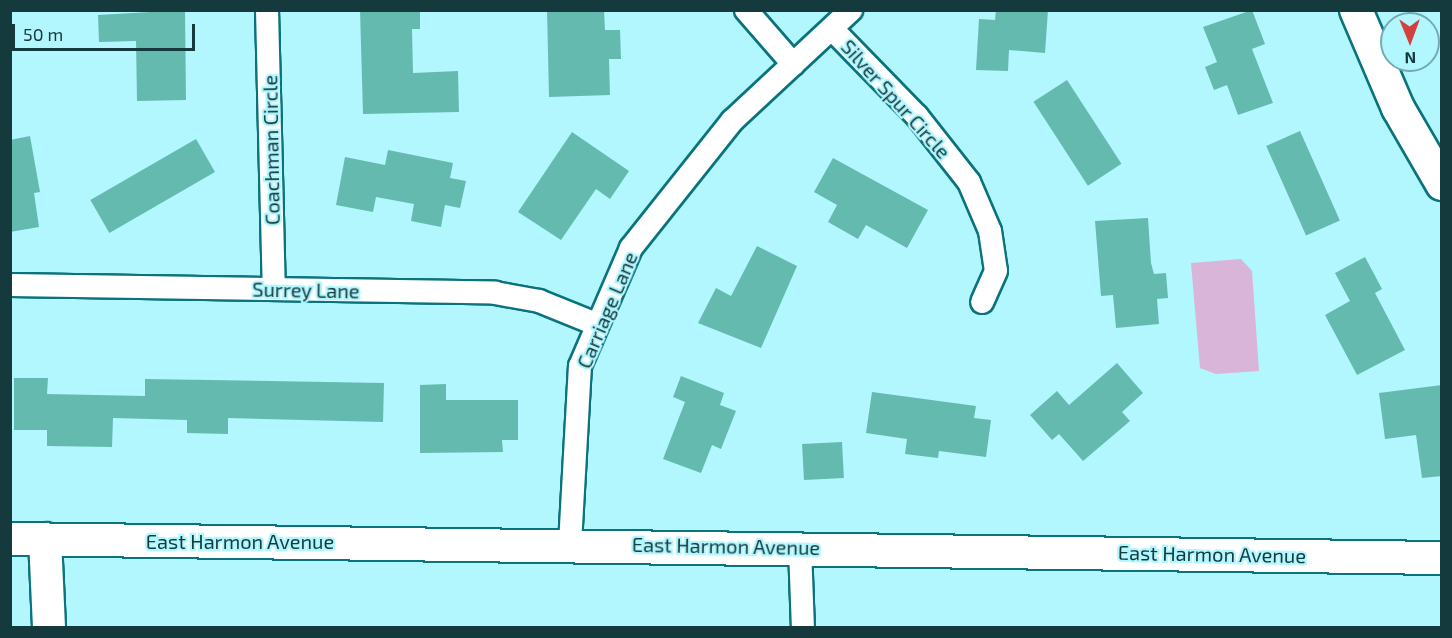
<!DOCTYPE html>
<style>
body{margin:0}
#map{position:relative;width:1452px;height:638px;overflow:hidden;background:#b2f6fe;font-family:"Exo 2",sans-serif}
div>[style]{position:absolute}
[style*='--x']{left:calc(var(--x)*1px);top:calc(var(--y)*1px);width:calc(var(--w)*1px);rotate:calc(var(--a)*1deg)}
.green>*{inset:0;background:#d9b5da}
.building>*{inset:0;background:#65bab0;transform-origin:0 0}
.roads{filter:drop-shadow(2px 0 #0a737d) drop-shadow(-2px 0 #0a737d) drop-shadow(0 2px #0a737d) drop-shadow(0 -2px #0a737d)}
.street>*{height:22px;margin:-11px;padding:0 11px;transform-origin:11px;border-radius:11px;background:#fff}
.secondary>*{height:32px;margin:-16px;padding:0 16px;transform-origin:16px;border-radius:16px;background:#fff}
span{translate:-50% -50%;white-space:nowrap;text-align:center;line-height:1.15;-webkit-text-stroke:4.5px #b2f6fe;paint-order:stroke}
.street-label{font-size:20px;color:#153a3e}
.frame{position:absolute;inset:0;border:12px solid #153a3e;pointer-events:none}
.north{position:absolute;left:1380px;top:12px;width:60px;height:60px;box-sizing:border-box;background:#b2f6fe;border:2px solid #73abb1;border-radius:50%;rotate:179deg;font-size:16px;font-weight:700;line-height:24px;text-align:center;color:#153a3e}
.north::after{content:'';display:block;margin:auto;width:21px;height:27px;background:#d04140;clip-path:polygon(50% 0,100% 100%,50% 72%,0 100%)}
.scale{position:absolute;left:12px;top:24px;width:183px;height:27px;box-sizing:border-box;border:3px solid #153a3e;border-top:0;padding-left:8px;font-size:18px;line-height:21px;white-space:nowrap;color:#153a3e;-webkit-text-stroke:4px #b2f6fe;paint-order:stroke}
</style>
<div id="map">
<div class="green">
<div style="clip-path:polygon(1241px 259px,1252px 271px,1259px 371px,1216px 374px,1200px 368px,1191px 263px)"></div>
</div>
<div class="building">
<div style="clip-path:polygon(185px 10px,186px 100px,137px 101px,136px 41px,99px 42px,98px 15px)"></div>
<div style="clip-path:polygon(360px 10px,420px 10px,420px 29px,412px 29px,413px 73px,458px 71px,459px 112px,363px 114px)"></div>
<div style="clip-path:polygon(547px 10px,604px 10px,605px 30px,620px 30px,621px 59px,609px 59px,610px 95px,549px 97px)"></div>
<div style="clip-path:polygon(996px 10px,1048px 10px,1045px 53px,1009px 50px,1008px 71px,976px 70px,979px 19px,995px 20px)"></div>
<div style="clip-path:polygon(1252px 10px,1265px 44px,1252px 49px,1273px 103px,1238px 115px,1227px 85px,1214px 90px,1205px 67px,1217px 62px,1203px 27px)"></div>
<div style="left:1067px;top:80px;width:100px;height:40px;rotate:57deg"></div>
<div style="left:1300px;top:131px;width:98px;height:37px;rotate:66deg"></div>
<div style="clip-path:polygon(572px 132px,629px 171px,610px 199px,596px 189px,561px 240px,518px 212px)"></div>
<div style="clip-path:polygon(30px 136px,40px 192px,34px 193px,39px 227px,10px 232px,10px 140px)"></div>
<div style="left:196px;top:139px;width:38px;height:122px;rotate:60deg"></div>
<div style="clip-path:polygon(388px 150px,453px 163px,450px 178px,466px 181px,460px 208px,445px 205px,441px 227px,411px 221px,414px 204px,376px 197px,373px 212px,336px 205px,345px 157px,385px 165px)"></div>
<div style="clip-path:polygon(833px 158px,928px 210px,907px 248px,866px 225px,858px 239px,828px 222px,837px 205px,814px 192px)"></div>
<div style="clip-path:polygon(1148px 218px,1151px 263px,1154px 274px,1166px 273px,1168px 298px,1157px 299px,1159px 324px,1116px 328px,1113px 295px,1101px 296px,1095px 221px)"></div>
<div style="clip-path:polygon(757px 246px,797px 266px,761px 348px,698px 323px,716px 288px,731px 296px)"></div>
<div style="clip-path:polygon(1365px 257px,1382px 289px,1375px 293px,1405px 350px,1357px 375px,1325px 315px,1350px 301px,1335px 273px)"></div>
<div style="clip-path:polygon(1117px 363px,1143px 393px,1122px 412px,1130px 421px,1083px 461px,1059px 434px,1052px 440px,1030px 415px,1057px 391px,1069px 405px)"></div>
<div style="clip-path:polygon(681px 376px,724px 393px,720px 405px,736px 411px,721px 449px,712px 445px,701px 473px,663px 459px,685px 402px,673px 397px)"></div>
<div style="clip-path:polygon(14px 378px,48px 378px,47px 394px,145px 396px,145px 379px,384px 383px,383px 422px,228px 418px,228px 434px,187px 433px,187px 420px,113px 418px,112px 447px,47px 446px,47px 430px,14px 430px)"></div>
<div style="clip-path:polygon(446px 384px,446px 400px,518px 400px,518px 440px,502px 440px,503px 452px,420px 453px,420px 385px)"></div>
<div style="clip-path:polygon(1442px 385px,1442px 476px,1422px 478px,1416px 435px,1385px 439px,1379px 393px)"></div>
<div style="clip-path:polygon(872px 392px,976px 406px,974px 418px,991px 420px,986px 457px,939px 451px,938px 458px,905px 454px,907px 439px,866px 433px)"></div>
<div style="left:842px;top:442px;width:36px;height:40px;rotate:87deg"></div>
</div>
<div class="roads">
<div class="street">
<div style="--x:267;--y:10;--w:279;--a:88.6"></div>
<div style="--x:746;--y:10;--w:72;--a:49"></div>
<div style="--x:832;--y:29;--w:122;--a:45.7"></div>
<div style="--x:917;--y:116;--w:84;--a:51.8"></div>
<div style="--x:969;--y:182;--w:53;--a:66.8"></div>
<div style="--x:990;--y:231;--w:40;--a:81.5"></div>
<div style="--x:996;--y:271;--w:34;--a:114"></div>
<div style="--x:10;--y:285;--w:485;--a:0.9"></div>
<div style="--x:495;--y:293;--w:45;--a:10.3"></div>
<div style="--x:539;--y:301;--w:61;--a:22"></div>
<div style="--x:570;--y:544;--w:178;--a:-86.8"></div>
<div style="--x:580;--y:366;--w:129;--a:-66.6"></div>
<div style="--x:631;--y:248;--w:162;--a:-51.5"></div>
<div style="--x:732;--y:121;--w:163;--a:-43"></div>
<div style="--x:800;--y:548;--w:80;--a:87.9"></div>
</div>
<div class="secondary">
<div style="--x:1356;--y:10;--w:107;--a:66.8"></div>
<div style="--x:1398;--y:108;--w:88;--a:59.9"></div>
<div style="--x:10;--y:539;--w:1432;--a:0.76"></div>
<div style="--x:45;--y:539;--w:89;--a:87.4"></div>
</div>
</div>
<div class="street-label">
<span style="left:896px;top:99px;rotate:48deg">Silver Spur Circle</span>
<span style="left:271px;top:150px;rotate:-91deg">Coachman Circle</span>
<span style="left:306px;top:290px;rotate:1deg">Surrey Lane</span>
<span style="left:607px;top:310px;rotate:-67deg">Carriage Lane</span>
<span style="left:240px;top:541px">East Harmon Avenue</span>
<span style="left:726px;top:546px;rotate:1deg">East Harmon Avenue</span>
<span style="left:1212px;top:554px;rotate:1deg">East Harmon Avenue</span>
</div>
<div class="frame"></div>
<div class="north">N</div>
<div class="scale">50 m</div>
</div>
